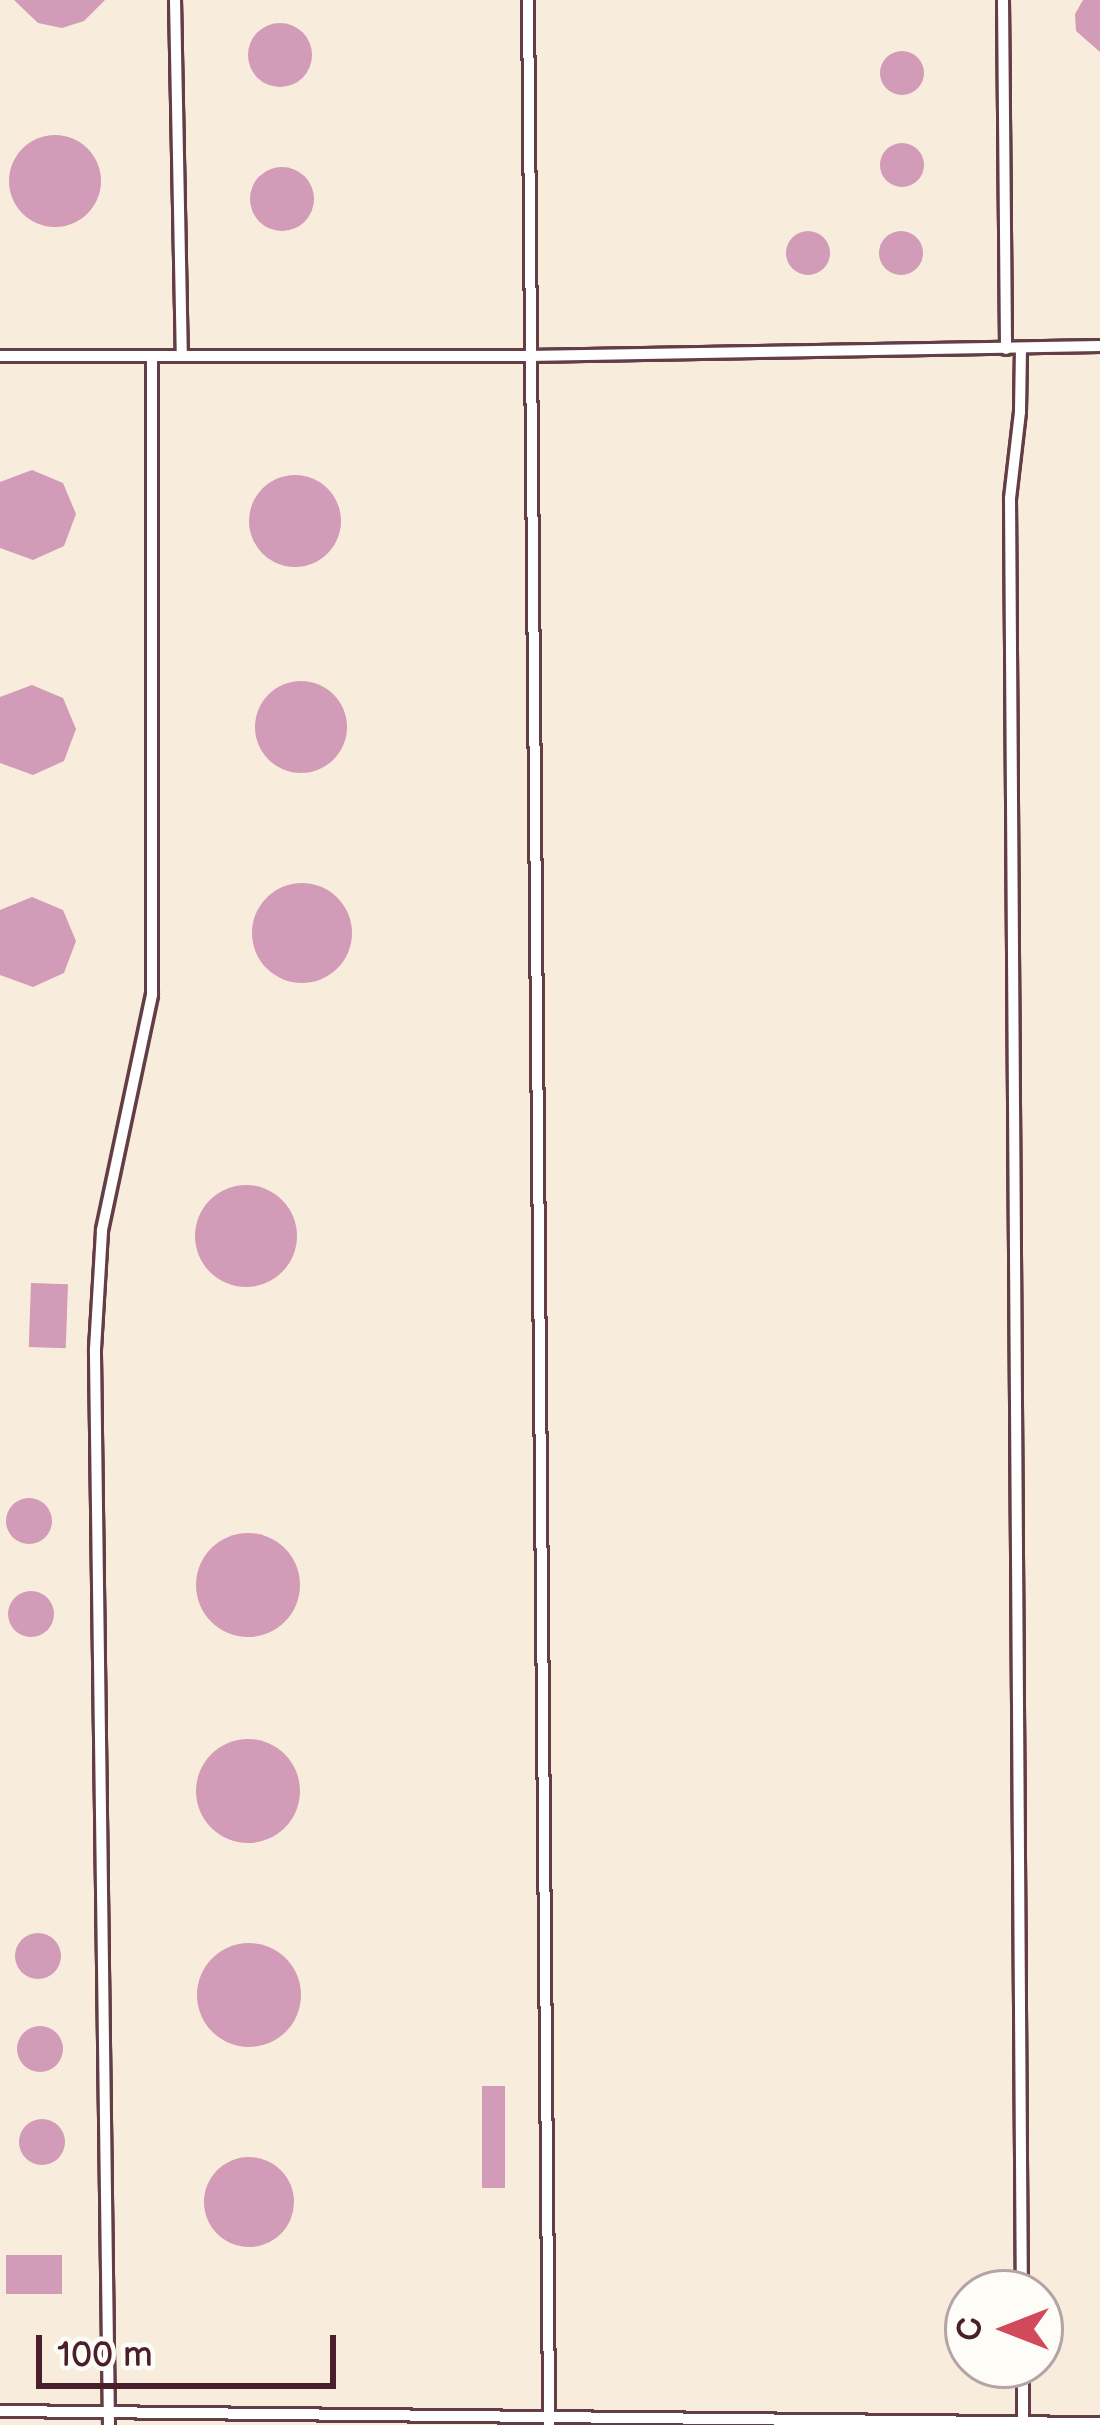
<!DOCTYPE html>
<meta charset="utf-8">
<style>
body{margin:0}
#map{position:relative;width:1100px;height:2425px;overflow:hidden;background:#f8eddc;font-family:"Balsamiq Sans",sans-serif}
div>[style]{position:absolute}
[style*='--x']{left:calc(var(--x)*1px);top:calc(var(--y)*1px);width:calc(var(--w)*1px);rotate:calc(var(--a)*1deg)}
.building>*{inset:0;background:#d29bb7;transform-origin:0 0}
.round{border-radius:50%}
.roads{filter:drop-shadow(3px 0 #643e46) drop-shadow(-3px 0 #643e46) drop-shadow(0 3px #643e46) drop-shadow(0 -3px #643e46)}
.service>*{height:10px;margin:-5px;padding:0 5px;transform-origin:5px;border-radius:5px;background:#fff}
span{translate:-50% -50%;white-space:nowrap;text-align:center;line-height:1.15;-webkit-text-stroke:12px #fdfcf7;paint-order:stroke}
.north{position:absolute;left:944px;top:2269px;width:120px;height:120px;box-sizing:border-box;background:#fdfcf7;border:3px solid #b5a4a5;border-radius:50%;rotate:270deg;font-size:33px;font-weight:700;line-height:48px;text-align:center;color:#4a1f2b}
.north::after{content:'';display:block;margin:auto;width:42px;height:54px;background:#d1495b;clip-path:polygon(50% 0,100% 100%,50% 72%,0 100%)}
.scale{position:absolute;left:36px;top:2335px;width:300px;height:54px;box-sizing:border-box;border:6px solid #4a1f2b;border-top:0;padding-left:15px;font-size:36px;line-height:42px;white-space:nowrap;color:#4a1f2b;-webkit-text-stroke:9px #fdfcf7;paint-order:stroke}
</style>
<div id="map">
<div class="building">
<div style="clip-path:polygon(14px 0,105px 0,84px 21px,62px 28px,38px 23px)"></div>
<div style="clip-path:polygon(1083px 0,1100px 0,1100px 52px,1076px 31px,1075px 14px)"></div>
<div class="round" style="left:248px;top:23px;width:64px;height:64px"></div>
<div class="round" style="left:880px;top:51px;width:44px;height:44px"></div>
<div class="round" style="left:9px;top:135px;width:92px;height:92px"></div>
<div class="round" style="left:880px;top:143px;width:44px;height:44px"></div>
<div class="round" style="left:250px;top:167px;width:64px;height:64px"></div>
<div class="round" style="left:879px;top:231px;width:44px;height:44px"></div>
<div class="round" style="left:786px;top:231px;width:44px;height:44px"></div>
<div style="clip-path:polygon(32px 470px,63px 483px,76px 514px,64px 546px,33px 560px,0 548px,0 482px)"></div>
<div class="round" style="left:249px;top:475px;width:92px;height:92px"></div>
<div class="round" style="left:255px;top:681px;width:92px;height:92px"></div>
<div style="clip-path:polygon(32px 685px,63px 698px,76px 729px,64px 761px,33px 775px,0 763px,0 697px)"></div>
<div class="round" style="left:252px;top:883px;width:100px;height:100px"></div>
<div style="clip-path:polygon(32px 897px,63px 910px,76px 941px,64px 973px,33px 987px,0 975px,0 910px)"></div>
<div class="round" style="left:195px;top:1185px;width:102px;height:102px"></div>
<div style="left:31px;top:1283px;width:37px;height:64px;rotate:2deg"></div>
<div class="round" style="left:6px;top:1498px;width:46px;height:46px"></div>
<div class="round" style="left:196px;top:1533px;width:104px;height:104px"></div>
<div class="round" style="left:8px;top:1591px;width:46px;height:46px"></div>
<div class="round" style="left:196px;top:1739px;width:104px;height:104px"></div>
<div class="round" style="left:15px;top:1933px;width:46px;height:46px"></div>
<div class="round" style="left:197px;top:1943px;width:104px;height:104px"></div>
<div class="round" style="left:17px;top:2026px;width:46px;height:46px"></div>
<div style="left:482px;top:2086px;width:23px;height:102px"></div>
<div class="round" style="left:19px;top:2119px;width:46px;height:46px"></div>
<div class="round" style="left:204px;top:2157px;width:90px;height:90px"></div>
<div style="left:6px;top:2255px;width:56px;height:39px"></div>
</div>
<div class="roads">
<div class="service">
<div style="--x:175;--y:0;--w:355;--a:88.9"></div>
<div style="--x:528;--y:0;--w:2425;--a:89.5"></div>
<div style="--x:1003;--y:0;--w:349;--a:89.5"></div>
<div style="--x:1021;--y:348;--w:64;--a:90.9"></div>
<div style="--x:1020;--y:412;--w:88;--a:96.6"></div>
<div style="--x:1010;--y:499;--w:1794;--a:89.62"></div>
<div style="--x:0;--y:356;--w:528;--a:0"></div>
<div style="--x:528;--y:356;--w:572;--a:-1"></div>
<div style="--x:1023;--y:2365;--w:57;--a:90"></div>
<div style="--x:0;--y:2411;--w:1100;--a:0.63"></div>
<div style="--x:109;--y:2425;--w:1076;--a:-90.75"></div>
<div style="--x:95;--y:1349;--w:119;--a:-86.6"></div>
<div style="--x:102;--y:1230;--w:240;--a:-78"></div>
<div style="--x:152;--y:995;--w:638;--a:-90"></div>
</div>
</div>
<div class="north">С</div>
<div class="scale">100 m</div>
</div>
